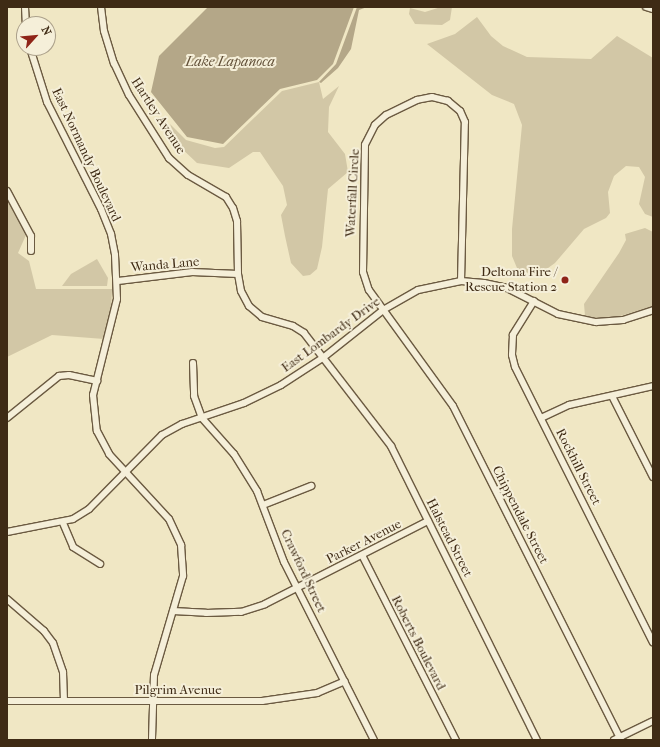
<!DOCTYPE html>
<style>
body{margin:0}
#map{position:relative;width:660px;height:747px;overflow:hidden;background:#f0e7c4;font-family:"IM FELL French Canon",serif}
div>[style]{position:absolute}
[style*='--x']{left:calc(var(--x)*1px);top:calc(var(--y)*1px);width:calc(var(--w)*1px);rotate:calc(var(--a)*1deg)}
.green>*{inset:0;background:#d2c7a6}
.water>*{inset:0;background:#b4a788}
.roads{filter:drop-shadow(1px 0 #6b5a41) drop-shadow(-1px 0 #6b5a41) drop-shadow(0 1px #6b5a41) drop-shadow(0 -1px #6b5a41)}
.minor>*{height:6px;margin:-3px;padding:0 3px;transform-origin:3px;border-radius:3px;background:#f5efd9}
.dots>*{width:11px;height:11px;translate:-50% -50%;box-sizing:border-box;border:2px solid #f5efd9;border-radius:50%}
span{translate:-50% -50%;white-space:nowrap;text-align:center;line-height:1.15;-webkit-text-stroke:4px #f5efd9;paint-order:stroke}
.street-label{font-size:13px;color:#3f2b15}
.poi-label{font-size:13px;color:#3f2b15}
.right{translate:-100% -50%;text-align:right}
.water-label{font-size:14px;color:#625038;font-style:italic}
.frame{position:absolute;inset:0;border:8px solid #3f2b15;pointer-events:none}
.north{position:absolute;left:16px;top:16px;width:40px;height:40px;box-sizing:border-box;background:#f5efd9;border:1px solid #aca18b;border-radius:50%;rotate:63deg;font-size:11px;font-weight:700;line-height:16px;text-align:center;color:#3f2b15}
.north::after{content:'';display:block;margin:auto;width:14px;height:18px;background:#8f2418;clip-path:polygon(50% 0,100% 100%,50% 72%,0 100%)}
</style>
<div id="map">
<div class="green">
<div style="clip-path:polygon(441px 7px,452px 7px,450px 20px,442px 25px,415px 24px,409px 14px,410px 8px,425px 12px)"></div>
<div style="clip-path:polygon(477px 17px,491px 36px,503px 46px,527px 57px,591px 59px,617px 36px,653px 58px,653px 217px,645px 214px,639px 204px,645px 177px,639px 167px,626px 166px,614px 176px,608px 192px,610px 213px,606px 218px,584px 229px,555px 263px,541px 273px,528px 273px,517px 268px,512px 256px,512px 229px,522px 125px,514px 104px,492px 95px,427px 44px,455px 34px)"></div>
<div style="clip-path:polygon(319px 82px,323px 99px,339px 86px,329px 107px,328px 132px,345px 154px,348px 172px,328px 189px,322px 247px,317px 269px,310px 275px,303px 276px,291px 263px,285px 236px,281px 215px,287px 205px,283px 186px,260px 152px,253px 152px,229px 168px,197px 163px,178px 145px,170px 124px,186px 140px,215px 148px,224px 147px,282px 91px)"></div>
<div style="clip-path:polygon(7px 200px,26px 235px,18px 253px,29px 261px,36px 289px,112px 289px,111px 313px,104px 339px,52px 335px,7px 357px)"></div>
<div style="clip-path:polygon(645px 228px,653px 232px,653px 306px,617px 317px,595px 319px,585px 316px,584px 304px,619px 253px,626px 240px,625px 234px)"></div>
<div style="clip-path:polygon(97px 259px,108px 278px,107px 286px,62px 286px,71px 274px)"></div>
</div>
<div class="water">
<div style="clip-path:polygon(208px 7px,354px 7px,333px 64px,317px 80px,280px 89px,223px 144px,187px 137px,151px 92px,159px 56px)"></div>
<div style="clip-path:polygon(357px 7px,367px 7px,359px 10px,351px 49px,338px 68px,321px 83px,319px 82px,336px 64px)"></div>
</div>
<div class="roads">
<div class="minor">
<div style="--x:25;--y:7;--w:17;--a:87"></div>
<div style="--x:101;--y:7;--w:24;--a:83"></div>
<div style="--x:104;--y:31;--w:34;--a:73"></div>
<div style="--x:114;--y:63;--w:35;--a:65"></div>
<div style="--x:129;--y:95;--w:75;--a:57.6"></div>
<div style="--x:169;--y:158;--w:25;--a:42"></div>
<div style="--x:188;--y:175;--w:44;--a:30.1"></div>
<div style="--x:226;--y:197;--w:13;--a:58"></div>
<div style="--x:233;--y:208;--w:14;--a:73"></div>
<div style="--x:237;--y:221;--w:53;--a:88.9"></div>
<div style="--x:238;--y:274;--w:17;--a:80"></div>
<div style="--x:241;--y:291;--w:17;--a:62"></div>
<div style="--x:249;--y:306;--w:17;--a:40"></div>
<div style="--x:262;--y:317;--w:32;--a:16"></div>
<div style="--x:293;--y:326;--w:13;--a:32"></div>
<div style="--x:304;--y:333;--w:143;--a:52.4"></div>
<div style="--x:391;--y:446;--w:328;--a:63.6"></div>
<div style="--x:646;--y:7;--w:7;--a:16"></div>
<div style="--x:30;--y:48;--w:57;--a:72.5"></div>
<div style="--x:47;--y:102;--w:120;--a:63.2"></div>
<div style="--x:101;--y:209;--w:27;--a:68"></div>
<div style="--x:111;--y:234;--w:21;--a:79"></div>
<div style="--x:115;--y:255;--w:44;--a:87.4"></div>
<div style="--x:117;--y:299;--w:99;--a:104"></div>
<div style="--x:93;--y:395;--w:36;--a:84"></div>
<div style="--x:97;--y:431;--w:26;--a:62"></div>
<div style="--x:109;--y:454;--w:88;--a:47.3"></div>
<div style="--x:169;--y:519;--w:29;--a:65"></div>
<div style="--x:181;--y:545;--w:31;--a:86"></div>
<div style="--x:183;--y:576;--w:103;--a:106.3"></div>
<div style="--x:154;--y:675;--w:65;--a:91.8"></div>
<div style="--x:7;--y:191;--w:51;--a:61.9"></div>
<div style="--x:31;--y:236;--w:15;--a:90"></div>
<div style="--x:118;--y:281;--w:75;--a:-6.9"></div>
<div style="--x:192;--y:272;--w:46;--a:2.5"></div>
<div style="--x:461;--y:281;--w:159;--a:-88.6"></div>
<div style="--x:465;--y:122;--w:12;--a:-114"></div>
<div style="--x:460;--y:111;--w:16;--a:-140"></div>
<div style="--x:448;--y:101;--w:16;--a:-166"></div>
<div style="--x:432;--y:97;--w:15;--a:169"></div>
<div style="--x:417;--y:100;--w:34;--a:154"></div>
<div style="--x:386;--y:115;--w:15;--a:138"></div>
<div style="--x:375;--y:125;--w:22;--a:117"></div>
<div style="--x:365;--y:145;--w:127;--a:90.9"></div>
<div style="--x:363;--y:272;--w:19;--a:72"></div>
<div style="--x:369;--y:290;--w:143;--a:54.1"></div>
<div style="--x:453;--y:406;--w:374;--a:63.3"></div>
<div style="--x:534;--y:301;--w:40;--a:122"></div>
<div style="--x:513;--y:335;--w:20;--a:93"></div>
<div style="--x:512;--y:355;--w:12;--a:76"></div>
<div style="--x:515;--y:367;--w:308;--a:63.4"></div>
<div style="--x:193;--y:363;--w:33;--a:88"></div>
<div style="--x:194;--y:396;--w:23;--a:70"></div>
<div style="--x:202;--y:418;--w:48;--a:48.4"></div>
<div style="--x:234;--y:454;--w:44;--a:58.1"></div>
<div style="--x:257;--y:491;--w:76;--a:69.2"></div>
<div style="--x:284;--y:562;--w:199;--a:63.2"></div>
<div style="--x:612;--y:396;--w:91;--a:63.2"></div>
<div style="--x:7;--y:418;--w:67;--a:-38.9"></div>
<div style="--x:59;--y:376;--w:10;--a:-6"></div>
<div style="--x:69;--y:375;--w:29;--a:12"></div>
<div style="--x:541;--y:418;--w:31;--a:-25"></div>
<div style="--x:569;--y:405;--w:86;--a:-12.7"></div>
<div style="--x:263;--y:505;--w:52;--a:-21.6"></div>
<div style="--x:63;--y:523;--w:26;--a:67"></div>
<div style="--x:73;--y:547;--w:32;--a:32"></div>
<div style="--x:7;--y:532;--w:67;--a:-11.1"></div>
<div style="--x:73;--y:519;--w:19;--a:-32"></div>
<div style="--x:89;--y:509;--w:104;--a:-45.4"></div>
<div style="--x:162;--y:435;--w:23;--a:-29"></div>
<div style="--x:182;--y:424;--w:65;--a:-18.7"></div>
<div style="--x:244;--y:403;--w:41;--a:-25.9"></div>
<div style="--x:281;--y:385;--w:51;--a:-33.1"></div>
<div style="--x:324;--y:357;--w:75;--a:-38.5"></div>
<div style="--x:383;--y:310;--w:40;--a:-29.7"></div>
<div style="--x:418;--y:290;--w:44;--a:-11.8"></div>
<div style="--x:461;--y:281;--w:23;--a:5"></div>
<div style="--x:484;--y:283;--w:24;--a:12"></div>
<div style="--x:507;--y:288;--w:57;--a:27"></div>
<div style="--x:558;--y:314;--w:39;--a:12"></div>
<div style="--x:596;--y:322;--w:27;--a:-4"></div>
<div style="--x:623;--y:320;--w:32;--a:-18"></div>
<div style="--x:362;--y:555;--w:208;--a:63.1"></div>
<div style="--x:7;--y:599;--w:49;--a:40.9"></div>
<div style="--x:44;--y:631;--w:15;--a:53"></div>
<div style="--x:53;--y:643;--w:31;--a:71"></div>
<div style="--x:63;--y:672;--w:29;--a:88"></div>
<div style="--x:173;--y:611;--w:33;--a:3"></div>
<div style="--x:206;--y:613;--w:35;--a:-2"></div>
<div style="--x:241;--y:612;--w:25;--a:-18"></div>
<div style="--x:265;--y:604;--w:183;--a:-27"></div>
<div style="--x:7;--y:701;--w:255;--a:0"></div>
<div style="--x:262;--y:701;--w:56;--a:-8.3"></div>
<div style="--x:317;--y:693;--w:30;--a:-23"></div>
<div style="--x:614;--y:740;--w:43;--a:-26"></div>
</div>
</div>
<div class="dots">
<div style="left:565px;top:280px;background:#8f2418"></div>
</div>
<div class="street-label">
<span style="left:158px;top:116px;rotate:57deg">Hartley Avenue</span>
<span style="left:86px;top:155px;rotate:65deg">East Normandy Boulevard</span>
<span style="left:353px;top:193px;rotate:-87deg">Waterfall Circle</span>
<span style="left:165px;top:265px;rotate:-5deg">Wanda Lane</span>
<span style="left:331px;top:335px;rotate:-36deg">East Lombardy Drive</span>
<span style="left:578px;top:467px;rotate:63deg">Rockhill Street</span>
<span style="left:520px;top:515px;rotate:63deg">Chippendale Street</span>
<span style="left:449px;top:538px;rotate:63deg">Halstead Street</span>
<span style="left:364px;top:542px;rotate:-27deg">Parker Avenue</span>
<span style="left:303px;top:571px;rotate:65deg">Crawford Street</span>
<span style="left:418px;top:643px;rotate:63deg">Roberts Boulevard</span>
<span style="left:178px;top:690px">Pilgrim Avenue</span>
</div>
<div class="poi-label">
<span class="right" style="left:557px;top:280px">Deltona Fire /<br>Rescue Station 2</span>
</div>
<div class="water-label">
<span style="left:230px;top:62px">Lake Lapanoca</span>
</div>
<div class="frame"></div>
<div class="north">N</div>
</div>
